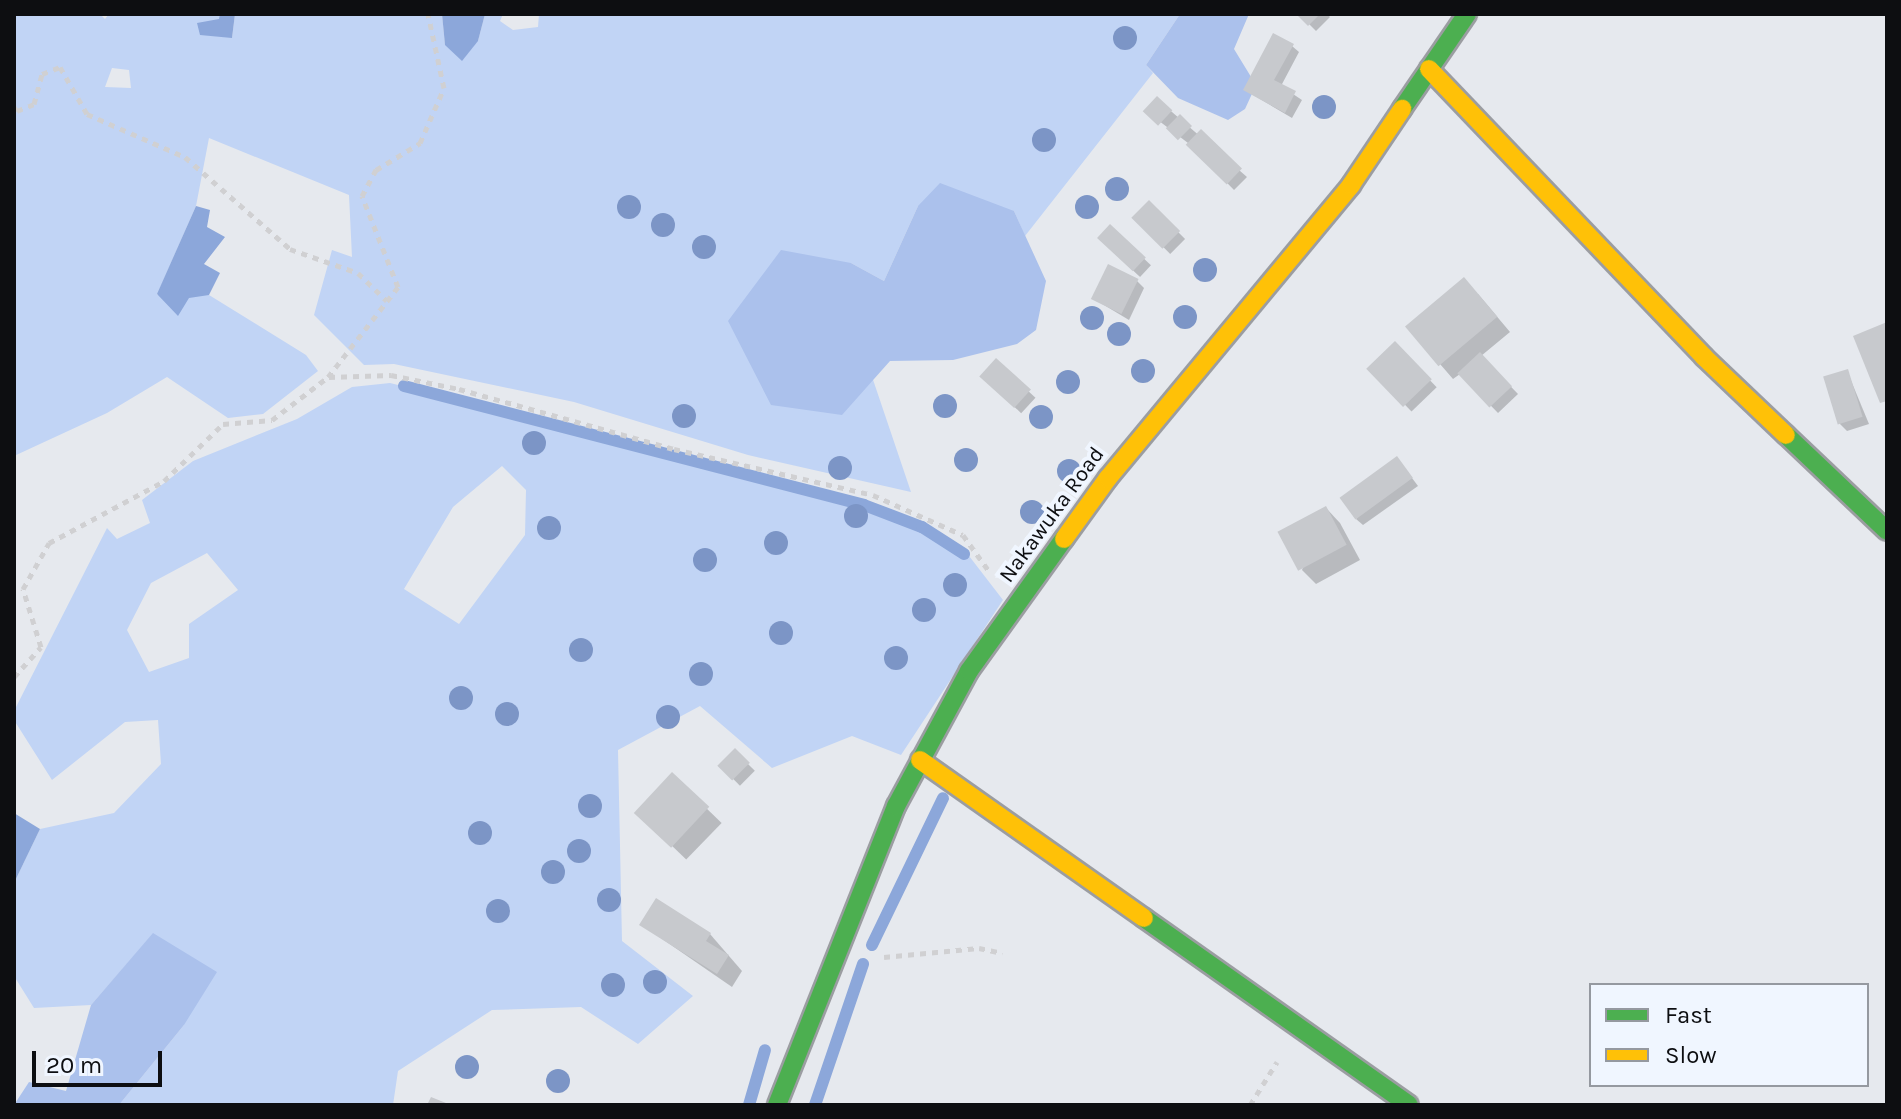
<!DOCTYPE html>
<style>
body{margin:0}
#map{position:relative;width:1901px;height:1119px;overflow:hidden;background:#e6e9ee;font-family:Karla,sans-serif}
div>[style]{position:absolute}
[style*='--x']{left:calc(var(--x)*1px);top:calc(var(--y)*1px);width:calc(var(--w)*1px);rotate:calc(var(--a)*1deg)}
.green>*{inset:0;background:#c1d4f5}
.forest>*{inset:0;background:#abc1ec}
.water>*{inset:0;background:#8ca7da}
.shadow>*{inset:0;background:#0003;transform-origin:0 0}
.stream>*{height:12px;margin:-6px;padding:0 6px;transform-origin:6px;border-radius:6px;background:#8ca7da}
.building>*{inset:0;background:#c7c9cd;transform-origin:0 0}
.path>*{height:5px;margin-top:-2.5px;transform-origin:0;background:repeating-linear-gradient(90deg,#d0d0d2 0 6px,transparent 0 12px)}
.roads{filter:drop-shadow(2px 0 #9b9da1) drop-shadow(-2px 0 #9b9da1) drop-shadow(0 2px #9b9da1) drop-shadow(0 -2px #9b9da1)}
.fast>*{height:18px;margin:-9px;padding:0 9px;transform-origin:9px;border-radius:9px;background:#4caf50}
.slow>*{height:18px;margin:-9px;padding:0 9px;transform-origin:9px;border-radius:9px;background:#ffc107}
.trees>*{width:24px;height:24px;margin:-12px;border-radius:50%;background:#7c95c6}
span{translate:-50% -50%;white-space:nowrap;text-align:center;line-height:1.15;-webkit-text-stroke:8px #f0f6ff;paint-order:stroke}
.street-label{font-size:22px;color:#0d0e11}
.frame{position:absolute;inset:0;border:16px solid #0d0e11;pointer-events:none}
.legend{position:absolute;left:1589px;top:983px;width:280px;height:104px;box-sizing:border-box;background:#f0f6ff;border:2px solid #9599a0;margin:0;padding:10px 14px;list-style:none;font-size:24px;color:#0d0e11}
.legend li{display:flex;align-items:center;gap:16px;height:40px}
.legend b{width:40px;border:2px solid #9599a0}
.scale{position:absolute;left:32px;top:1051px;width:130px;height:36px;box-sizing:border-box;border:4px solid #0d0e11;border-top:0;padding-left:10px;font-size:24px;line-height:28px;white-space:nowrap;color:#0d0e11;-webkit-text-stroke:6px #f0f6ff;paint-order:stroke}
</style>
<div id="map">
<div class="green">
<div style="clip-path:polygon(evenodd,14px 14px,100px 14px,105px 19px,109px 14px,220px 14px,232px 38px,235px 14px,442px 14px,445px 45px,478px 41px,485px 14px,503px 14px,500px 21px,513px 30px,538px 27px,539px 14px,1180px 14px,1146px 65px,1153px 73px,1025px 236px,1014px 211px,918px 206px,884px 281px,851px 263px,865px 356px,911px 492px,748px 455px,574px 402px,394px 364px,364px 365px,314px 315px,332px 250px,352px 257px,349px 195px,209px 138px,196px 206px,157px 295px,209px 295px,306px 355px,318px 371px,263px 414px,228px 418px,167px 377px,107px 413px,14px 456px,14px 14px,112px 68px,129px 70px,131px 88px,105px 87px,112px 68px)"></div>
<div style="clip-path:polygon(evenodd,390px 383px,797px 484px,923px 525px,966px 552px,1003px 600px,901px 755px,852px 736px,772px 768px,700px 706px,618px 750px,622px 941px,693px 996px,638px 1044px,581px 1007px,492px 1010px,398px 1071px,393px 1105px,119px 1105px,184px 1025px,153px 934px,91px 1005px,34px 1008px,14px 976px,14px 883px,40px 829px,114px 813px,161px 764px,158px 720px,125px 722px,52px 780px,14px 720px,14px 711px,107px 528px,117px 539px,150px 523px,142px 500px,193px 461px,297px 419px,352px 387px,390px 383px,502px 466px,526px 490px,525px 535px,459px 624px,404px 589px,453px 507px,502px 466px,390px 383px,207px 553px,238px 590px,189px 624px,189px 658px,149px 672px,127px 630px,151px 583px,207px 553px)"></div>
</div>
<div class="forest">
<div style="clip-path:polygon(1180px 14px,1249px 14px,1234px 49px,1256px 85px,1245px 109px,1228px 120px,1178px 98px,1146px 65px)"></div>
<div style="clip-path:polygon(940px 183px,1014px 211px,1046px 281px,1036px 330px,1017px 344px,953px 360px,890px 361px,842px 415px,771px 405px,728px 321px,781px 250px,851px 263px,884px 281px,918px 206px)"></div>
<div style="clip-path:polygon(153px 933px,217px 972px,184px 1025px,119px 1105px,14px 1105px,29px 1082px,66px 1091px,91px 1005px)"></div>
</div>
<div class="water">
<div style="clip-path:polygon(220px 14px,235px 14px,232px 38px,200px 35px,197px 23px,219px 19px)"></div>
<div style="clip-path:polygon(442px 14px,485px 14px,478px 41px,462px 61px,445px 45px)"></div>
<div style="clip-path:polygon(196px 206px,210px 210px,207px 227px,225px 237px,204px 264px,220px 273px,209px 295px,189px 298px,178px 316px,157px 294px)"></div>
<div style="clip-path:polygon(14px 813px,40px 829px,14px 883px)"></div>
</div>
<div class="shadow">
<div style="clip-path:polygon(1299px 14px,1327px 14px,1330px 17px,1316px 31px)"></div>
<div style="clip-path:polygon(1292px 46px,1299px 52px,1281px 86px,1302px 100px,1292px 118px,1245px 90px)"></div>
<div style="clip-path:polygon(1157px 99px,1247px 177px,1234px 190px,1188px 143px,1146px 111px)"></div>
<div style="left:1149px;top:203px;width:51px;height:21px;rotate:45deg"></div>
<div style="left:1110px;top:227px;width:56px;height:16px;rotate:43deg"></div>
<div style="clip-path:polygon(1137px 281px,1144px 288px,1129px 320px,1094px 299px)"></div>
<div style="clip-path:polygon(1478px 294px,1510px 332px,1481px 356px,1518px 394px,1498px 413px,1460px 374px,1453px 379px,1408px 327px)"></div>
<div style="left:1395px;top:344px;width:60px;height:35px;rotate:46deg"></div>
<div style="left:996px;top:361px;width:54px;height:21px;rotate:43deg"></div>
<div style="clip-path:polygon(1847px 371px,1869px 424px,1847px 431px,1840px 424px)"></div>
<div style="clip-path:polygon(1403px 466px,1418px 486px,1363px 525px,1356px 519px)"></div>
<div style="clip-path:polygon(1326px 508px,1340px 523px,1360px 560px,1316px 584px,1302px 570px)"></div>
<div style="left:735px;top:751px;width:28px;height:21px;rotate:45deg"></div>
<div style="left:672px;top:775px;width:69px;height:51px;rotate:44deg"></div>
<div style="clip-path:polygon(642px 925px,710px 934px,742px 971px,732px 987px)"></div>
</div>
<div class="stream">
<div style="--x:404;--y:386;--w:475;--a:14.5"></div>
<div style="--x:864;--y:505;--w:62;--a:20.8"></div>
<div style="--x:922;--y:527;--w:50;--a:32.7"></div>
<div style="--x:872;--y:945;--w:163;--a:-64.2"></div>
<div style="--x:749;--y:1105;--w:57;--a:-73.8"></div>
<div style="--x:815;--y:1105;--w:149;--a:-71.2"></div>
</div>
<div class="building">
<div style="clip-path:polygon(1296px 14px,1320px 14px,1308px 26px)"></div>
<div style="clip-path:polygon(1273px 33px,1294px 44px,1274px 80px,1296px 91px,1285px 113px,1243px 90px)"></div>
<div style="left:1157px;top:96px;width:21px;height:21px;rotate:43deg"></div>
<div style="left:1180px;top:114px;width:17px;height:20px;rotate:45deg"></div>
<div style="left:1201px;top:129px;width:57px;height:22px;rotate:44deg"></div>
<div style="left:1149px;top:200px;width:44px;height:25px;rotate:45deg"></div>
<div style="left:1110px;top:224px;width:49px;height:19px;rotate:43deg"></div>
<div style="left:1108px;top:264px;width:34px;height:39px;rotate:26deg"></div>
<div style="left:1464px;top:277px;width:52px;height:77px;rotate:50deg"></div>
<div style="clip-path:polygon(1887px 322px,1887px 401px,1880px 403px,1853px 336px)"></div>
<div style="left:1395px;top:341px;width:53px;height:40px;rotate:46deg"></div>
<div style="left:1480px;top:352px;width:47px;height:31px;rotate:47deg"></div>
<div style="left:996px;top:358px;width:47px;height:25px;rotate:42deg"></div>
<div style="left:1848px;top:369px;width:50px;height:26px;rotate:73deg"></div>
<div style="left:1397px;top:456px;width:27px;height:71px;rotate:54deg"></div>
<div style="left:1326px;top:506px;width:44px;height:55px;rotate:62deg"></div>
<div style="left:735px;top:748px;width:21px;height:25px;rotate:45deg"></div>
<div style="left:672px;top:772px;width:51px;height:56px;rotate:43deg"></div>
<div style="clip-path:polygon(656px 898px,711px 933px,706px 941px,729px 955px,717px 974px,639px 925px)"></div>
<div style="clip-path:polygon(431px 1097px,451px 1105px,427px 1105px)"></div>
</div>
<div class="path">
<div style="--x:14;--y:107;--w:5;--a:53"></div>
<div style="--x:17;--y:111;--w:18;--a:-22"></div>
<div style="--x:34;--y:104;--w:31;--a:-75"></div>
<div style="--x:42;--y:74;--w:19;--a:-21"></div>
<div style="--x:60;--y:67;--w:54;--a:60.1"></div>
<div style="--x:87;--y:114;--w:107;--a:23.7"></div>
<div style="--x:185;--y:157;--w:140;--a:41.2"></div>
<div style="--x:290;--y:249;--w:72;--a:19.4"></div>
<div style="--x:358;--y:273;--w:40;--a:44"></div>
<div style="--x:329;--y:377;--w:62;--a:-1.8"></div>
<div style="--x:391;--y:375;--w:69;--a:11.6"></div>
<div style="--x:459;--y:389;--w:223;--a:15.6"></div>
<div style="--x:674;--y:449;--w:204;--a:13"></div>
<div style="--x:873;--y:495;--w:98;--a:24"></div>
<div style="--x:963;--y:535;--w:44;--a:54.2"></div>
<div style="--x:14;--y:677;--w:40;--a:-48"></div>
<div style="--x:41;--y:647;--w:61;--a:-107.2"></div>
<div style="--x:23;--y:589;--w:53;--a:-60.5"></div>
<div style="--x:49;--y:543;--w:131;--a:-28.3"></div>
<div style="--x:164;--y:481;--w:82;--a:-44"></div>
<div style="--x:223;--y:424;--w:49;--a:-4.7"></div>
<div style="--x:272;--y:420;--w:71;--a:-37.5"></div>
<div style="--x:328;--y:377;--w:114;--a:-52.1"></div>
<div style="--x:398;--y:287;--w:98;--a:-111.6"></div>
<div style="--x:362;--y:196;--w:30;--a:-62"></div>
<div style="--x:376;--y:170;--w:52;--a:-31.5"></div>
<div style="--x:420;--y:143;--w:60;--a:-66.4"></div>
<div style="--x:444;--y:88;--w:76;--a:-102.2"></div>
<div style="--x:884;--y:957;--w:95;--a:-5.4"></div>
<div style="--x:979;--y:948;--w:24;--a:12"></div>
<div style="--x:1250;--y:1105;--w:51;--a:-57.9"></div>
</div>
<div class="roads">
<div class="fast">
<div style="--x:1402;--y:109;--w:115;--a:-55.6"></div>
<div style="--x:1786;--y:435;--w:139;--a:43.5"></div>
<div style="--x:1144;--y:918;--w:324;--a:35.2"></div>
<div style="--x:777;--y:1105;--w:322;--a:-68.3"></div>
<div style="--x:896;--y:806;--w:153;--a:-61.6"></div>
<div style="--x:969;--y:671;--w:163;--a:-54.3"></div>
</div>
<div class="slow">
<div style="--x:1429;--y:69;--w:398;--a:46.3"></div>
<div style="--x:1704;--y:357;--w:113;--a:43.6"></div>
<div style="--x:1064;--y:539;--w:75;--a:-54.2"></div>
<div style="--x:1108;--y:478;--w:381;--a:-50.3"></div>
<div style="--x:1351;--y:185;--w:92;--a:-56.1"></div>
<div style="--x:920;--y:760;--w:274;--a:35.2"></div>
</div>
</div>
<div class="trees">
<div style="left:1125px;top:38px"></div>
<div style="left:1324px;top:107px"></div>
<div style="left:1044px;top:140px"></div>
<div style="left:1117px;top:189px"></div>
<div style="left:629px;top:207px"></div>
<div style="left:1087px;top:207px"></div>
<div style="left:663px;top:225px"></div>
<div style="left:704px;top:247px"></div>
<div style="left:1205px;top:270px"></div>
<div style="left:1185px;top:317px"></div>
<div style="left:1092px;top:318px"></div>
<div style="left:1119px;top:334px"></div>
<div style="left:1143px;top:371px"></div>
<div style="left:1068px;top:382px"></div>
<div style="left:945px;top:406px"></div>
<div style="left:684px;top:416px"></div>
<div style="left:1041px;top:417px"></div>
<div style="left:534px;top:443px"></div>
<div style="left:966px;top:460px"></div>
<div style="left:840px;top:468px"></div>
<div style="left:1069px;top:471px"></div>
<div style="left:1032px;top:512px"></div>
<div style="left:856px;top:516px"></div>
<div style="left:549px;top:528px"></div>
<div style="left:776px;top:543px"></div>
<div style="left:705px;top:560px"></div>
<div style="left:955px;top:585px"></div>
<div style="left:924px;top:610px"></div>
<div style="left:781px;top:633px"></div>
<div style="left:581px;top:650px"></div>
<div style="left:896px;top:658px"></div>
<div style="left:701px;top:674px"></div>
<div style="left:461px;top:698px"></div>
<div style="left:507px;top:714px"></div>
<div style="left:668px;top:717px"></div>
<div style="left:590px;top:806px"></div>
<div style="left:480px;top:833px"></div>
<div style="left:579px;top:851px"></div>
<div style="left:553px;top:872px"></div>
<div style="left:609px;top:900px"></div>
<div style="left:498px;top:911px"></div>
<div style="left:655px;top:982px"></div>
<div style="left:613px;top:985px"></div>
<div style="left:467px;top:1067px"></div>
<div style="left:558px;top:1081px"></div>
</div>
<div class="street-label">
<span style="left:1052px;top:515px;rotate:-54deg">Nakawuka Road</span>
</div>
<div class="frame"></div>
<ul class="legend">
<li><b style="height:10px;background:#4caf50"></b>Fast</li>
<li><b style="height:10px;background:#ffc107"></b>Slow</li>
</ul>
<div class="scale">20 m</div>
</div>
